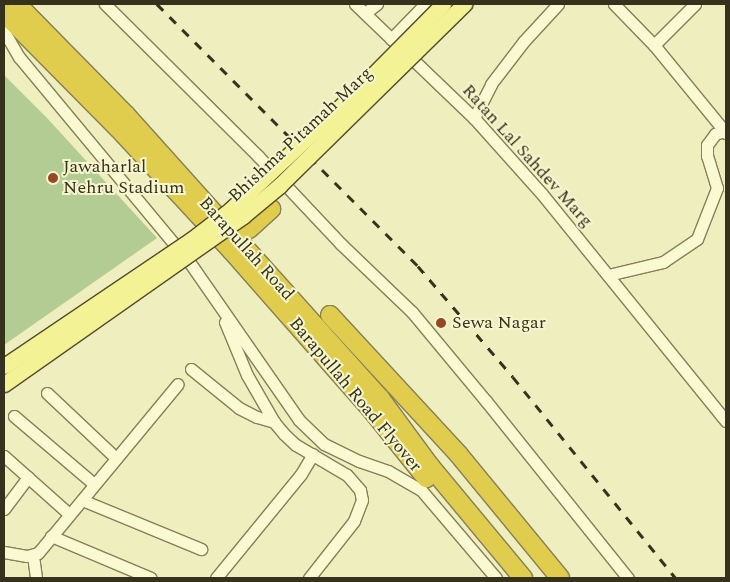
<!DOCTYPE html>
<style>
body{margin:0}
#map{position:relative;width:730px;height:582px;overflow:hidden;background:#eeeebf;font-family:Spectral,serif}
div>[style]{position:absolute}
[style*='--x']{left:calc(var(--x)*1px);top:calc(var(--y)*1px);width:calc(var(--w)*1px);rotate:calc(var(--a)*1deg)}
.green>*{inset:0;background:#b3cc93}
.roads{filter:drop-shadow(1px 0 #877f57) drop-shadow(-1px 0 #877f57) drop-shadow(0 1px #877f57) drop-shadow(0 -1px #877f57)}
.minor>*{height:11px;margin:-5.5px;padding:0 5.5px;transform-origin:5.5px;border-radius:5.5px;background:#f9f9d2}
.highway>*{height:18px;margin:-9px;padding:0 9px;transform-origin:9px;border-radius:9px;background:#e0cd4d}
.rail>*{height:2.5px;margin-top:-1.25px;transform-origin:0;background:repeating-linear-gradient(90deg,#36311c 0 9px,transparent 0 18px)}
.bridges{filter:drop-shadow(1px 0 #544b2c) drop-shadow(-1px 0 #544b2c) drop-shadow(0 1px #544b2c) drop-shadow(0 -1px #544b2c)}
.major-bridge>*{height:15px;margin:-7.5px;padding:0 7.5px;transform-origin:7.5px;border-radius:7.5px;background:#f3f395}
.dots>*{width:14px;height:14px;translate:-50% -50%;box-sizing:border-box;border:2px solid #f5f6ce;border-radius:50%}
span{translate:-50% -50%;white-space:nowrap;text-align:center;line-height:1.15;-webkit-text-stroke:4px #f5f6ce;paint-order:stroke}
.street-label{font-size:18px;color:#36311c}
.poi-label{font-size:18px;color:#36311c}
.left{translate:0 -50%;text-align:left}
.frame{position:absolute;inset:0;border:5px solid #36311c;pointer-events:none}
</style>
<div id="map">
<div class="green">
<div style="clip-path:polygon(4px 75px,47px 118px,157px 238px,4px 345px)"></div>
</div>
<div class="roads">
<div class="minor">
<div style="--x:105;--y:4;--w:216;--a:44.8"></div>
<div style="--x:258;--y:156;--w:121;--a:46.7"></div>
<div style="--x:341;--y:244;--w:98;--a:43.8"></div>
<div style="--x:412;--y:312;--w:116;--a:50.3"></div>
<div style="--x:486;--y:401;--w:227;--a:51.3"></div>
<div style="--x:355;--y:4;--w:165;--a:43.8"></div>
<div style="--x:474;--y:118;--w:102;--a:48.2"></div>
<div style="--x:542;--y:194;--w:292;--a:51"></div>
<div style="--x:614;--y:4;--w:57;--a:45.7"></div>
<div style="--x:654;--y:45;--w:114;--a:50.7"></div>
<div style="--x:365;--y:13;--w:15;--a:-37"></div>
<div style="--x:7;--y:16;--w:17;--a:97"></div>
<div style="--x:5;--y:33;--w:28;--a:60"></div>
<div style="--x:19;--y:57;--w:268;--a:50.3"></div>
<div style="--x:190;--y:263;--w:191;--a:55.2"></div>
<div style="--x:299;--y:420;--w:35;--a:44"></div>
<div style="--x:324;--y:444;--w:39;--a:26"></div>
<div style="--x:359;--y:461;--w:31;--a:19"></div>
<div style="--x:388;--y:471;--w:39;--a:30"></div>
<div style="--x:422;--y:491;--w:114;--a:49.6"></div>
<div style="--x:391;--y:39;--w:49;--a:-45.8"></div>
<div style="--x:654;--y:45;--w:58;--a:-45"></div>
<div style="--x:474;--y:118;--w:38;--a:-63"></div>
<div style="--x:491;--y:84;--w:54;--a:-52.5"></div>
<div style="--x:524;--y:41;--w:50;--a:-47.4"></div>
<div style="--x:608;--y:275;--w:57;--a:-13.3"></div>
<div style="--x:663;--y:262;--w:41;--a:-34.1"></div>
<div style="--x:697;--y:239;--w:55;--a:-68.6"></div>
<div style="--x:717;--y:188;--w:34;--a:-107"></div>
<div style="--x:707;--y:156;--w:11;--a:-90"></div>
<div style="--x:707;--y:145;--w:14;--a:-54"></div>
<div style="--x:715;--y:134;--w:10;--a:-17"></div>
<div style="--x:225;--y:322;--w:57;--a:67.5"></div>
<div style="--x:247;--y:375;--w:54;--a:60.1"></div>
<div style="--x:274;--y:422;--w:16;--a:50"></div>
<div style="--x:284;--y:434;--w:16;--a:43"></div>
<div style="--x:296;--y:445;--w:59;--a:30.5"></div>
<div style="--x:347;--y:475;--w:20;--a:49"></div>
<div style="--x:360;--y:490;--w:10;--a:79"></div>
<div style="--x:362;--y:500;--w:22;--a:111"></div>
<div style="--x:354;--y:521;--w:73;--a:128.3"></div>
<div style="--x:191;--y:369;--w:62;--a:39.1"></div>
<div style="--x:239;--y:408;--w:20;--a:27"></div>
<div style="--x:257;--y:417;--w:18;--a:16"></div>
<div style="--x:47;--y:393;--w:95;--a:43.3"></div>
<div style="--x:14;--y:416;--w:105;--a:40.4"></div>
<div style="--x:4;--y:456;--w:87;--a:41.7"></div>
<div style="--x:82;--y:500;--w:129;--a:22.4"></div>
<div style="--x:4;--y:509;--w:40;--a:-53"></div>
<div style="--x:51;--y:536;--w:108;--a:22.8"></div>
<div style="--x:4;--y:552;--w:23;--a:10"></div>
<div style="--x:27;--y:556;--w:11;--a:-15"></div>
<div style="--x:38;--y:553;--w:219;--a:-50.4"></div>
<div style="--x:33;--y:556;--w:22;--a:82"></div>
<div style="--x:216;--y:578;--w:134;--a:-50.7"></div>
<div style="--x:301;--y:474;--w:23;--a:-59"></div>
</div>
<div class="highway">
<div style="--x:17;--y:4;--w:156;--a:45.5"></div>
<div style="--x:126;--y:115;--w:380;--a:48.1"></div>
<div style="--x:380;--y:398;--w:84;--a:53.7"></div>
<div style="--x:430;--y:466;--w:146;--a:50.3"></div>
<div style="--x:4;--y:13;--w:161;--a:45.3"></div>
<div style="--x:117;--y:127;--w:168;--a:47.2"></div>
<div style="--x:231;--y:250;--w:210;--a:48.7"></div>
<div style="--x:370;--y:408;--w:90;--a:51.3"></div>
<div style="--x:249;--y:229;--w:30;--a:-42"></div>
<div style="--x:330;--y:315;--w:190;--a:47.3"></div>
<div style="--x:459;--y:455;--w:159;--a:50.6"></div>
</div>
</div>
<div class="rail">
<div style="--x:157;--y:4;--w:370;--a:45.1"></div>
<div style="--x:418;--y:266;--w:146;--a:49.4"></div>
<div style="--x:513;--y:377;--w:259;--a:51"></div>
</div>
<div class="bridges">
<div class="major-bridge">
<div style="--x:4;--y:366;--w:225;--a:-34"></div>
<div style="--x:191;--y:240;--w:49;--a:-37.6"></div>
<div style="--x:230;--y:210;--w:170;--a:-43.1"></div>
<div style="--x:354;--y:94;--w:127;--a:-45.3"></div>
<div style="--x:4;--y:384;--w:292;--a:-35.1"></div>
<div style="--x:243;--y:216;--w:47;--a:-39.8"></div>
<div style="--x:279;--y:186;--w:260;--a:-44.5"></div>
</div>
</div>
<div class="dots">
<div style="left:53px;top:178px;background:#964826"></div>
<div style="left:441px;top:323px;background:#964826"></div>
</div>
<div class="street-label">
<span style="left:301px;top:135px;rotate:-43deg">Bhishma Pitamah Marg</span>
<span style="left:527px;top:156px;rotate:48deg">Ratan Lal Sahdev Marg</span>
<span style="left:246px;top:249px;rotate:48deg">Barapullah Road</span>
<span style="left:355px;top:395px;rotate:50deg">Barapullah Road Flyover</span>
</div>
<div class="poi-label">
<span class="left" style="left:63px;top:178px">Jawaharlal<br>Nehru Stadium</span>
<span class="left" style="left:452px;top:323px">Sewa Nagar</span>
</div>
<div class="frame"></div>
</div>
